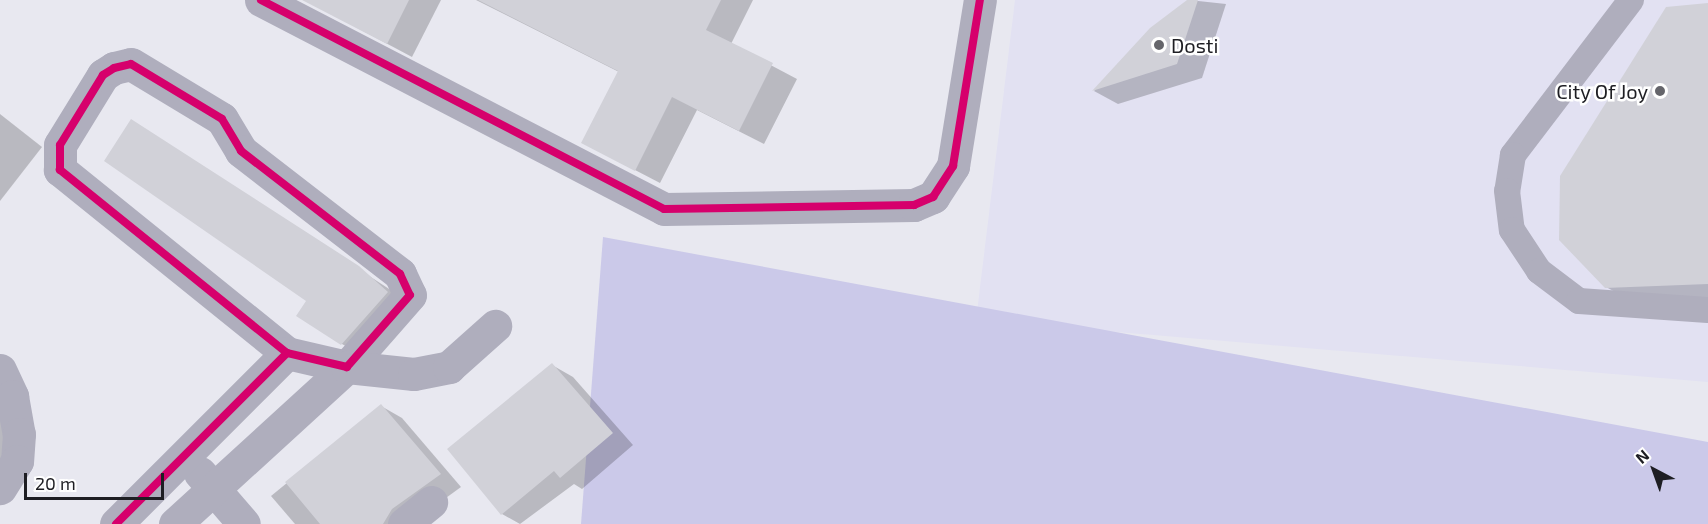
<!DOCTYPE html>
<style>
body{margin:0}
#map{position:relative;width:1708px;height:524px;overflow:hidden;background:#e8e8f0;font-family:"Exo 2",sans-serif}
div>[style]{position:absolute}
[style*='--x']{left:calc(var(--x)*1px);top:calc(var(--y)*1px);width:calc(var(--w)*1px);rotate:calc(var(--a)*1deg)}
.built>*{inset:0;background:#e2e1f2}
.green>*{inset:0;background:#cbc9e9}
.shadow>*{inset:0;background:#0003}
.building>*{inset:0;background:#d1d1d8}
.lane>*{height:26px;margin:-13px;padding:0 13px;transform-origin:13px;border-radius:13px;background:#afaebd}
.street>*{height:33px;margin:-16.5px;padding:0 16.5px;transform-origin:16.5px;border-radius:16.5px;background:#afaebd}
.cycleway>*{height:8px;margin:-4px;padding:0 4px;transform-origin:4px;border-radius:4px;background:#d6006c}
.dots>*{width:16px;height:16px;translate:-50% -50%;box-sizing:border-box;border:3px solid #fff;border-radius:50%}
span{translate:-50% -50%;white-space:nowrap;text-align:center;line-height:1.15;-webkit-text-stroke:5px #fff;paint-order:stroke}
.poi-label{font-size:20px;color:#1e1e23}
.left{translate:0 -50%;text-align:left}
.right{translate:-100% -50%;text-align:right}
.north{position:absolute;left:1624px;top:440px;width:60px;height:60px;-webkit-text-stroke:4px #fff;paint-order:stroke;rotate:319deg;font-size:16px;font-weight:700;line-height:24px;text-align:center;color:#1e1e23}
.north::after{content:'';display:block;margin:auto;width:21px;height:27px;background:#1e1e23;clip-path:polygon(50% 0,100% 100%,50% 72%,0 100%)}
.scale{position:absolute;left:24px;top:473px;width:140px;height:27px;box-sizing:border-box;border:3px solid #1e1e23;border-top:0;padding-left:8px;font-size:18px;line-height:21px;white-space:nowrap;color:#1e1e23;-webkit-text-stroke:4px #fff;paint-order:stroke}
</style>
<div id="map">
<div class="built">
<div style="clip-path:polygon(1015px 0,1708px 0,1708px 382px,976px 320px)"></div>
</div>
<div class="green">
<div style="clip-path:polygon(603px 237px,1708px 442px,1708px 524px,581px 524px)"></div>
</div>
<div class="shadow">
<div style="clip-path:polygon(343px 0,441px 0,412px 57px,335px 16px)"></div>
<div style="clip-path:polygon(476px 0,753px 0,731px 44px,797px 79px,764px 144px,697px 110px,660px 183px,583px 143px,619px 72px)"></div>
<div style="clip-path:polygon(1189px 0,1226px 4px,1202px 78px,1118px 104px,1094px 91px,1151px 29px)"></div>
<div style="clip-path:polygon(1708px 4px,1708px 300px,1632px 301px,1606px 287px)"></div>
<div style="clip-path:polygon(0 114px,42px 147px,0 201px)"></div>
<div style="clip-path:polygon(132px 121px,406px 300px,363px 356px,342px 344px,308px 301px)"></div>
<div style="clip-path:polygon(552px 365px,573px 377px,633px 445px,582px 489px,574px 484px,520px 524px,502px 514px,450px 449px)"></div>
<div style="clip-path:polygon(0 396px,15px 471px,0 475px)"></div>
<div style="clip-path:polygon(381px 406px,402px 418px,461px 487px,410px 524px,295px 524px,271px 496px)"></div>
</div>
<div class="building">
<div style="clip-path:polygon(302px 0,409px 0,387px 44px)"></div>
<div style="clip-path:polygon(478px 0,721px 0,706px 30px,773px 63px,739px 131px,672px 97px,635px 171px,581px 143px,618px 71px)"></div>
<div style="clip-path:polygon(1187px 0,1198px 0,1177px 64px,1092px 91px,1150px 28px)"></div>
<div style="clip-path:polygon(1708px 3px,1708px 284px,1605px 288px,1559px 240px,1560px 176px,1666px 7px)"></div>
<div style="clip-path:polygon(131px 119px,359px 266px,388px 292px,341px 345px,296px 316px,306px 301px,104px 161px)"></div>
<div style="clip-path:polygon(552px 363px,613px 433px,560px 478px,554px 471px,501px 515px,447px 449px)"></div>
<div style="clip-path:polygon(381px 404px,441px 474px,392px 509px,383px 524px,320px 524px,285px 482px)"></div>
</div>
<div class="lane">
<div style="--x:1631;--y:0;--w:195;--a:127.3"></div>
<div style="--x:1513;--y:155;--w:36;--a:99"></div>
<div style="--x:1507;--y:191;--w:39;--a:83"></div>
<div style="--x:1512;--y:230;--w:49;--a:56.6"></div>
<div style="--x:1539;--y:271;--w:50;--a:36.9"></div>
<div style="--x:1579;--y:301;--w:129;--a:4"></div>
</div>
<div class="street">
<div style="--x:261;--y:0;--w:454;--a:27.4"></div>
<div style="--x:664;--y:209;--w:250;--a:-0.9"></div>
<div style="--x:914;--y:205;--w:21;--a:-23"></div>
<div style="--x:933;--y:197;--w:37;--a:-57"></div>
<div style="--x:953;--y:166;--w:168;--a:-80.8"></div>
<div style="--x:0;--y:370;--w:29;--a:65"></div>
<div style="--x:12;--y:396;--w:39;--a:80"></div>
<div style="--x:19;--y:434;--w:27;--a:94"></div>
<div style="--x:17;--y:461;--w:32;--a:122"></div>
<div style="--x:200;--y:473;--w:67;--a:49.2"></div>
<div style="--x:116;--y:524;--w:242;--a:-45"></div>
<div style="--x:287;--y:353;--w:292;--a:-141.1"></div>
<div style="--x:60;--y:170;--w:25;--a:-90"></div>
<div style="--x:60;--y:145;--w:82;--a:-58.4"></div>
<div style="--x:103;--y:75;--w:13;--a:-32"></div>
<div style="--x:114;--y:68;--w:17;--a:-13"></div>
<div style="--x:131;--y:64;--w:106;--a:31.1"></div>
<div style="--x:222;--y:119;--w:37;--a:59"></div>
<div style="--x:241;--y:151;--w:201;--a:37.7"></div>
<div style="--x:400;--y:274;--w:23;--a:65"></div>
<div style="--x:410;--y:295;--w:96;--a:131.2"></div>
<div style="--x:347;--y:367;--w:62;--a:-166.9"></div>
<div style="--x:175;--y:524;--w:233;--a:-42.4"></div>
<div style="--x:347;--y:367;--w:67;--a:6"></div>
<div style="--x:414;--y:374;--w:36;--a:-11"></div>
<div style="--x:449;--y:367;--w:62;--a:-41.7"></div>
<div style="--x:404;--y:524;--w:35;--a:-39"></div>
</div>
<div class="cycleway">
<div style="--x:261;--y:0;--w:454;--a:27.4"></div>
<div style="--x:664;--y:209;--w:250;--a:-0.9"></div>
<div style="--x:914;--y:205;--w:21;--a:-23"></div>
<div style="--x:933;--y:197;--w:37;--a:-57"></div>
<div style="--x:953;--y:166;--w:168;--a:-80.8"></div>
<div style="--x:116;--y:524;--w:242;--a:-45"></div>
<div style="--x:287;--y:353;--w:292;--a:-141.1"></div>
<div style="--x:60;--y:170;--w:25;--a:-90"></div>
<div style="--x:60;--y:145;--w:82;--a:-58.4"></div>
<div style="--x:103;--y:75;--w:13;--a:-32"></div>
<div style="--x:114;--y:68;--w:17;--a:-13"></div>
<div style="--x:131;--y:64;--w:106;--a:31.1"></div>
<div style="--x:222;--y:119;--w:37;--a:59"></div>
<div style="--x:241;--y:151;--w:201;--a:37.7"></div>
<div style="--x:400;--y:274;--w:23;--a:65"></div>
<div style="--x:410;--y:295;--w:96;--a:131.2"></div>
<div style="--x:347;--y:367;--w:62;--a:-166.9"></div>
</div>
<div class="dots">
<div style="left:1159px;top:45px;background:#65656b"></div>
<div style="left:1660px;top:91px;background:#65656b"></div>
</div>
<div class="poi-label">
<span class="left" style="left:1171px;top:45px">Dosti</span>
<span class="right" style="left:1648px;top:91px">City Of Joy</span>
</div>
<div class="north">N</div>
<div class="scale">20 m</div>
</div>
